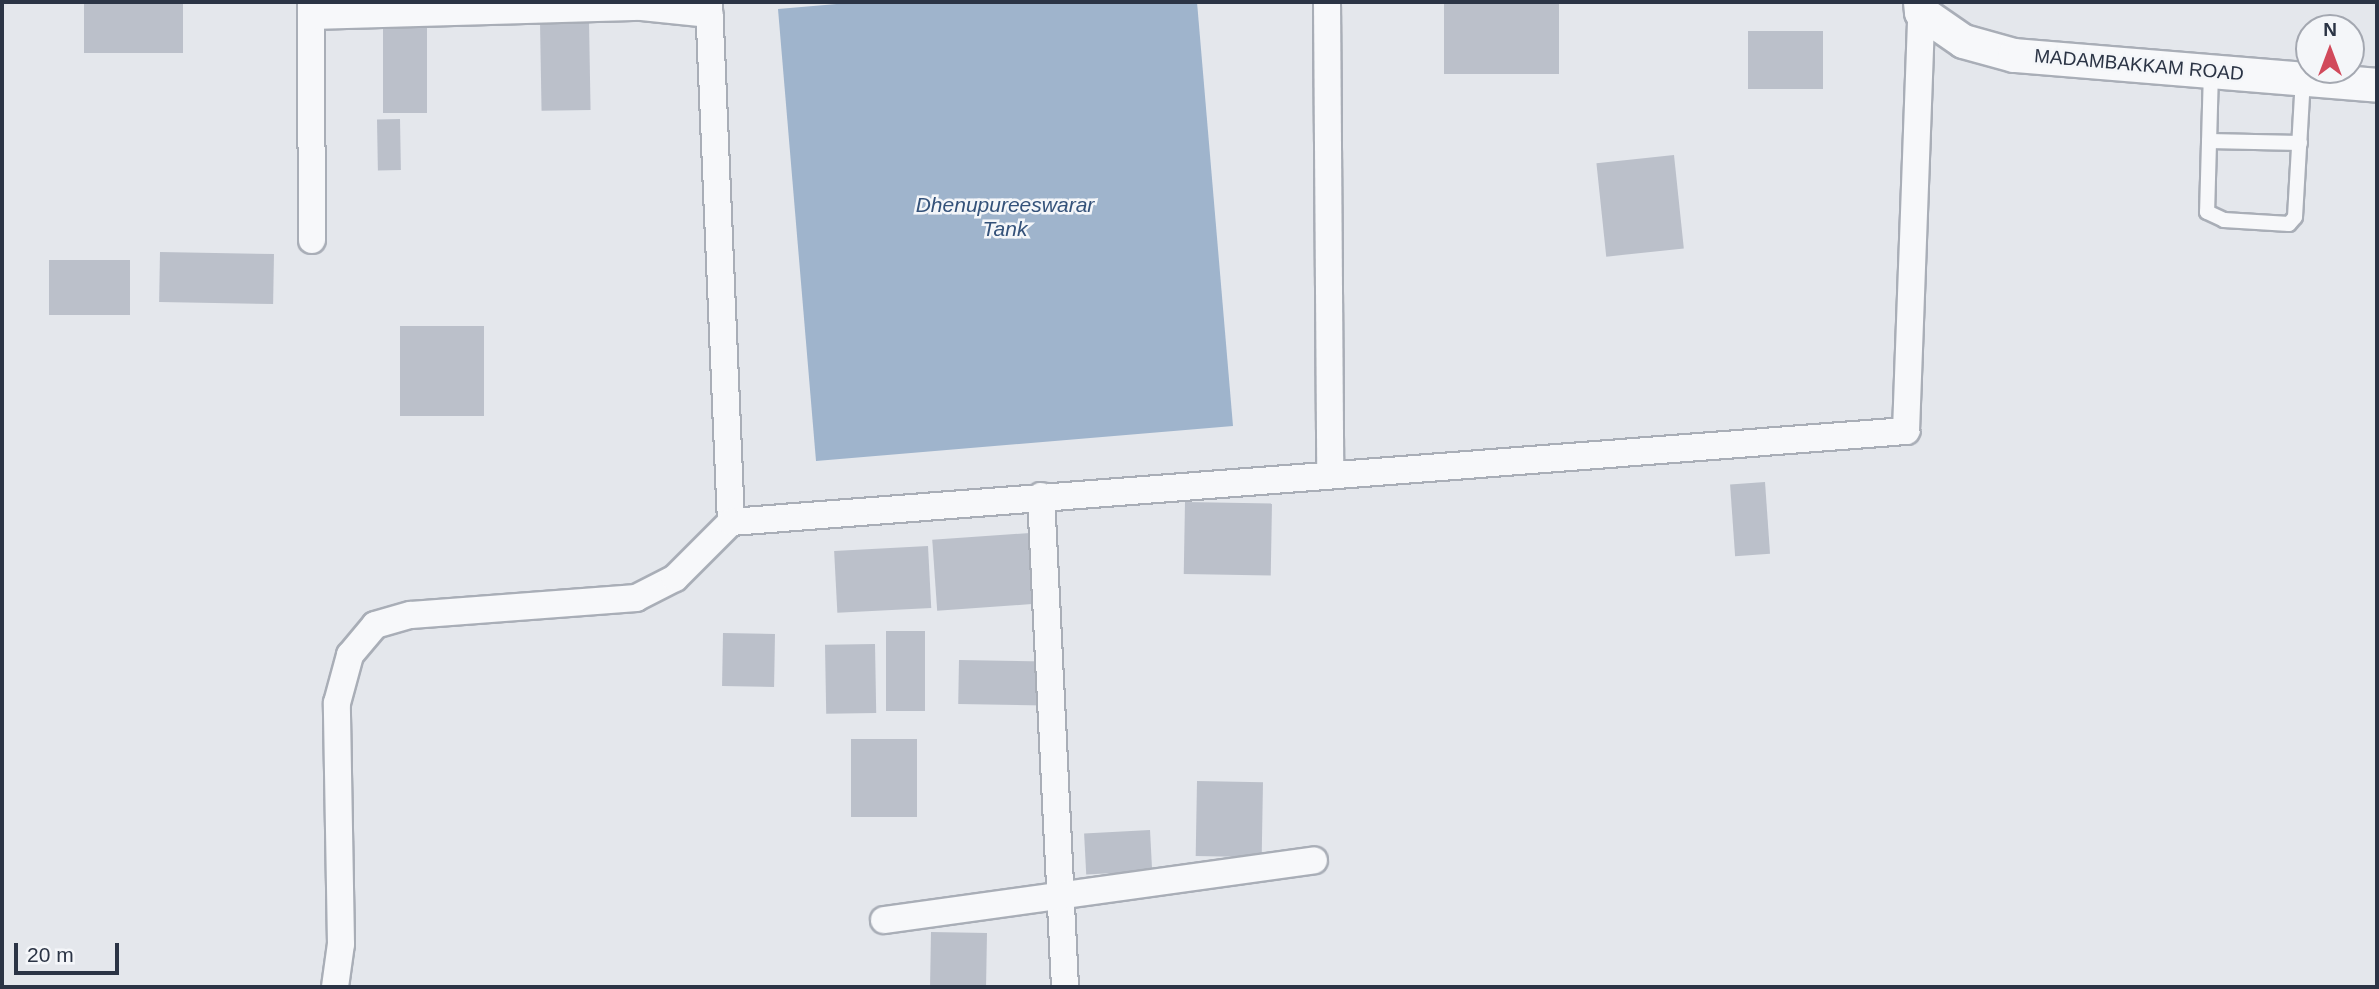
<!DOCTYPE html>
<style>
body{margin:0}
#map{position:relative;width:2379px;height:989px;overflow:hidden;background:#e4e7ec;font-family:Arial,sans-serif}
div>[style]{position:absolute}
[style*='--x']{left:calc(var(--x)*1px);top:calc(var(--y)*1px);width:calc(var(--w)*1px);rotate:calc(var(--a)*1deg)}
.water>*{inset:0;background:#9fb4cc}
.building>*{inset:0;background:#bbc0ca;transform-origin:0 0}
.roads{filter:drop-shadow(2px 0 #a9aeb7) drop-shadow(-2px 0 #a9aeb7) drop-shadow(0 2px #a9aeb7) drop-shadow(0 -2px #a9aeb7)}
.service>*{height:14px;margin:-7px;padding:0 7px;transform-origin:7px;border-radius:7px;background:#f7f8fa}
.minor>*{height:26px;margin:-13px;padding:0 13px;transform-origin:13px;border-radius:13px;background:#f7f8fa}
.tertiary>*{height:33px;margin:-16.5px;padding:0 16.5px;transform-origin:16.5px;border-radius:16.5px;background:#f7f8fa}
span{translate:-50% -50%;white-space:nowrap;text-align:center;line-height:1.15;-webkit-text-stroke:5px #f4f6f9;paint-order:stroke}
.street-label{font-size:19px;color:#2b3445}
.water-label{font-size:21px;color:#34527a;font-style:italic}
.frame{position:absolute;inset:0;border:4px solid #2b3445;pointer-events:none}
.north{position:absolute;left:2295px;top:14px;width:70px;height:70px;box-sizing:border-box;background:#f4f6f9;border:2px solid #a4a8b1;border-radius:50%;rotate:0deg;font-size:19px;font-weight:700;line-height:28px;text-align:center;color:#2b3445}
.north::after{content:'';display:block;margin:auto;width:24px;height:32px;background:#d1495b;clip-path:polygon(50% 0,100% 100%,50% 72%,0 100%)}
.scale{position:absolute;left:14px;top:943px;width:105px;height:32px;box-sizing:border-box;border:4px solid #2b3445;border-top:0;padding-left:9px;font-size:21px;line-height:24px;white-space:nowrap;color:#2b3445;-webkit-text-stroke:5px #f4f6f9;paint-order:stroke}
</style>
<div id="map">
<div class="water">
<div style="clip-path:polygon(860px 2px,1197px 2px,1233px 426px,816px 461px,778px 9px)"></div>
</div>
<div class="building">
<div style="left:84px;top:2px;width:99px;height:51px"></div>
<div style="left:1444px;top:2px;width:115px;height:72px"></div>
<div style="left:589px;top:21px;width:89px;height:49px;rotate:89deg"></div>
<div style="left:427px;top:25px;width:88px;height:44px;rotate:90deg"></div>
<div style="left:1748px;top:31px;width:75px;height:58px"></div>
<div style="left:400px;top:119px;width:51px;height:23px;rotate:89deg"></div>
<div style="left:1674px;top:155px;width:94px;height:78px;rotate:84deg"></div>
<div style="left:160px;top:252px;width:114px;height:50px;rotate:1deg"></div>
<div style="left:49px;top:260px;width:81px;height:55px"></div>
<div style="left:484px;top:326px;width:90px;height:84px;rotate:90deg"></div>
<div style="left:1765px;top:482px;width:72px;height:35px;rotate:86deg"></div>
<div style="left:1185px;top:502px;width:87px;height:72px;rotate:1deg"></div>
<div style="left:1030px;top:533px;width:71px;height:98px;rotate:86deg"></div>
<div style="left:928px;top:546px;width:62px;height:94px;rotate:87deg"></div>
<div style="left:886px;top:631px;width:39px;height:80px"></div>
<div style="left:723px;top:633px;width:52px;height:53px;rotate:1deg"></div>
<div style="left:875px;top:644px;width:69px;height:50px;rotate:89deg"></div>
<div style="left:959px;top:660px;width:87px;height:44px;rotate:1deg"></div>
<div style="left:851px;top:739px;width:66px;height:78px"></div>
<div style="left:1197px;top:781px;width:66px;height:75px;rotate:1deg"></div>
<div style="left:1150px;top:830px;width:41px;height:66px;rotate:87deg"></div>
<div style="left:931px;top:932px;width:56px;height:55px;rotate:1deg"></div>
</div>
<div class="roads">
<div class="service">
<div style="--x:2211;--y:71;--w:141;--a:91.6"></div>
<div style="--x:2207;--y:212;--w:19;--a:25"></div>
<div style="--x:2224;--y:220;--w:65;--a:3.5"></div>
<div style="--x:2289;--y:224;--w:9;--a:-49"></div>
<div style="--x:2295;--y:217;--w:138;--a:-86.7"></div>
<div style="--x:2209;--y:141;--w:91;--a:1.3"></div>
</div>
<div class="minor">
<div style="--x:311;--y:2;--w:238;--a:89.8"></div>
<div style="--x:709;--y:2;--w:520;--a:87.58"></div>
<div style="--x:1327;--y:2;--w:472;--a:89.6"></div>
<div style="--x:311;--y:16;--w:331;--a:-1.6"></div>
<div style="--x:642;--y:7;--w:68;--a:5.9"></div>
<div style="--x:1041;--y:496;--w:492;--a:87.2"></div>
<div style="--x:884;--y:920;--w:434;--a:-7.9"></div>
<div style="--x:335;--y:987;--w:43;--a:-82.1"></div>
<div style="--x:341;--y:944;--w:241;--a:-91"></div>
<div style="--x:337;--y:703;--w:50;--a:-74.8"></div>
<div style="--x:350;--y:655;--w:39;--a:-50"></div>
<div style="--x:375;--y:625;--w:37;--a:-16"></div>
<div style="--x:411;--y:615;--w:226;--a:-4.3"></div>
<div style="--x:636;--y:598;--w:44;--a:-27.1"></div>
<div style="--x:675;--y:578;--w:79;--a:-45"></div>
<div style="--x:731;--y:522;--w:1179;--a:-4.43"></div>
<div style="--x:1906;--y:431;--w:419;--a:-87.9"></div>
</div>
<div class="tertiary">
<div style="--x:1920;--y:2;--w:10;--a:84"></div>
<div style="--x:1921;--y:12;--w:51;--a:34.6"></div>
<div style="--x:1963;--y:41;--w:53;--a:15.4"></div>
<div style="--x:2014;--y:55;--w:364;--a:4.7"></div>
</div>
</div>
<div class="street-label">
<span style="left:2139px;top:65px;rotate:5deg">MADAMBAKKAM ROAD</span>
</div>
<div class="water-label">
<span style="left:1005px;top:217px">Dhenupureeswarar<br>Tank</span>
</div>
<div class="frame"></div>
<div class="north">N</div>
<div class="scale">20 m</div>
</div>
